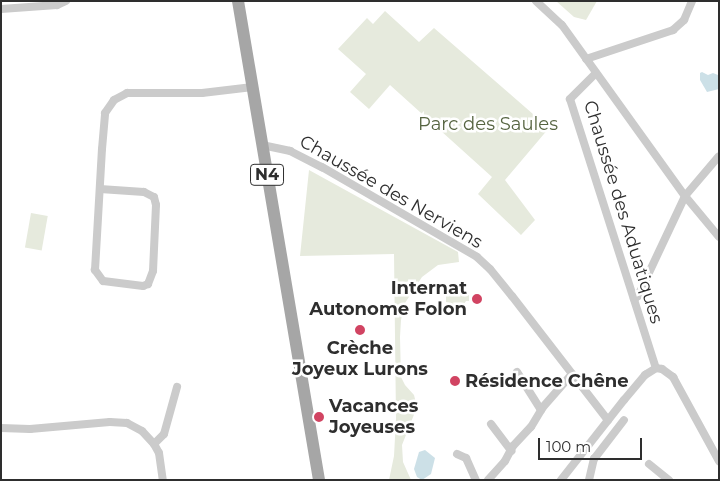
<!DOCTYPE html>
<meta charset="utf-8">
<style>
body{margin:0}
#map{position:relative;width:720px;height:481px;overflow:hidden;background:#fff;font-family:Montserrat,sans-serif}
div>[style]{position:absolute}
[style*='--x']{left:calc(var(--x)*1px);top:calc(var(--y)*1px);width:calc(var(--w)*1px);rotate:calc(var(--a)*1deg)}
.green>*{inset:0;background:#e6eadd;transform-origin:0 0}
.water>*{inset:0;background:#cce0e7}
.street>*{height:8px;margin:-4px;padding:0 4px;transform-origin:4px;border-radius:4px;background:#cbcbcb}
.primary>*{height:12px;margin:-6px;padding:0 6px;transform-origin:6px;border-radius:6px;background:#a6a6a6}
.dots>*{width:14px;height:14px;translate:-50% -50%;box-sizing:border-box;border:2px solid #fff;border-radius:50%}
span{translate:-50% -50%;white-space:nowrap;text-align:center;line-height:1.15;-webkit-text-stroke:5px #fff;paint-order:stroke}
.shield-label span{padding:1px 4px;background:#fff;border:1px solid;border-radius:4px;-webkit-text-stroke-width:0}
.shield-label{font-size:16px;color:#2e2e2e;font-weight:700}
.park-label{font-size:18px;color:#566441}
.street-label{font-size:18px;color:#2e2e2e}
.poi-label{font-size:18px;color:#2e2e2e;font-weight:700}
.right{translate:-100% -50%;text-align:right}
.left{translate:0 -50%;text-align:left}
.frame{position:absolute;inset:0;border:2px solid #2e2e2e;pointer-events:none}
.scale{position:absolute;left:538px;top:438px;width:104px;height:22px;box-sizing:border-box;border:2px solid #2e2e2e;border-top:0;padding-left:6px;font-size:15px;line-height:18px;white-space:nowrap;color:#2e2e2e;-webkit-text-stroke:4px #fff;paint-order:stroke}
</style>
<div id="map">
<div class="green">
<div style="clip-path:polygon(556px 1px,597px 1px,586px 20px,574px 17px)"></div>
<div style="clip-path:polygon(385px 11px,419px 42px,434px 28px,549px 128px,505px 180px,535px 220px,521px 235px,478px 194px,492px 177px,390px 85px,369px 109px,350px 92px,366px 74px,338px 49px,367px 18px,373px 24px)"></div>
<div style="clip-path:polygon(309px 170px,458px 252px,459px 262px,438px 265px,422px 277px,405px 303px,401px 320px,400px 337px,401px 377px,405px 385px,414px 395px,417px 407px,402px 445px,403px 462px,411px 480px,389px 480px,394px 456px,396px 419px,394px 254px,300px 256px)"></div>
<div style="left:31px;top:213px;width:17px;height:35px;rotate:10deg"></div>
<div style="clip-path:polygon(455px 286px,458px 286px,463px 293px,469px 295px,469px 301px,466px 301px,461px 308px,453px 309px,453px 304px,446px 302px,446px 295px,455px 288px)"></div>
</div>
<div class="water">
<div style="clip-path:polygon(702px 72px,708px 75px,713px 73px,718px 75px,719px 89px,707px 92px,700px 80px,700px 73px)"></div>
<div style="clip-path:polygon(425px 450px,435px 458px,431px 474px,422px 480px,417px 477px,414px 469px,419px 452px)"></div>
</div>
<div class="street">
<div style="--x:536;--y:1;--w:35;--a:43"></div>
<div style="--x:562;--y:25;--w:211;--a:54.3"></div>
<div style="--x:685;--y:196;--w:53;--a:50.3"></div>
<div style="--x:1;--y:9;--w:56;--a:-4.1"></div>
<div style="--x:57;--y:5;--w:10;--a:-24"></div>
<div style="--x:586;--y:59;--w:92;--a:-18.4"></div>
<div style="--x:673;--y:30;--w:15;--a:-42"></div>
<div style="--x:684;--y:20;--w:21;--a:-67"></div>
<div style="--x:596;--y:73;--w:37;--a:135"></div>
<div style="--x:570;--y:99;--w:282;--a:72.3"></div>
<div style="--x:262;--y:145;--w:29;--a:12"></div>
<div style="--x:290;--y:151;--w:36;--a:27"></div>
<div style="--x:322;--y:167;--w:179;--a:30.1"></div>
<div style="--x:477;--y:257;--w:18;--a:43"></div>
<div style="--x:490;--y:269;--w:35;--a:51"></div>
<div style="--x:512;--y:296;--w:157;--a:52.3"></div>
<div style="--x:100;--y:189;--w:44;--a:3.9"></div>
<div style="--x:144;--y:192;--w:11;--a:27"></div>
<div style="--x:154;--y:197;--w:8;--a:76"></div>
<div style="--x:156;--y:205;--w:66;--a:92.6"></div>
<div style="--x:153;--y:271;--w:14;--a:111"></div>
<div style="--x:148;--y:284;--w:5;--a:158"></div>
<div style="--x:143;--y:286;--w:40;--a:-172.9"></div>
<div style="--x:103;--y:281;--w:14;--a:-126"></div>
<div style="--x:95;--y:270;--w:121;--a:-86.7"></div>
<div style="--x:102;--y:149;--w:36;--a:-85"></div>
<div style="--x:105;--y:113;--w:16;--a:-55"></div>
<div style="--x:114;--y:100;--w:15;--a:-28"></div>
<div style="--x:127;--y:93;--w:75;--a:0"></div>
<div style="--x:202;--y:93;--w:51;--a:-6.7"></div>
<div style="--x:634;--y:299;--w:5;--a:-37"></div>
<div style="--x:638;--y:296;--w:110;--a:-64.8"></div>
<div style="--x:685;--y:196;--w:52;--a:-49.6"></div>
<div style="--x:656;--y:368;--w:6;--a:9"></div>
<div style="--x:662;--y:369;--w:14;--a:36"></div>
<div style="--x:673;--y:377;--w:96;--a:61.3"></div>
<div style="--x:517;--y:372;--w:45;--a:57.7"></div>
<div style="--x:491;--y:424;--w:34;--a:53"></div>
<div style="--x:1;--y:428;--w:29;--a:2"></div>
<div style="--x:30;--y:429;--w:80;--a:-5"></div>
<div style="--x:110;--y:422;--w:17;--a:3"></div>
<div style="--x:127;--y:423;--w:17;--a:28"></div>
<div style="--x:142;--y:431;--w:18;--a:47"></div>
<div style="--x:154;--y:444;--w:10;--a:61"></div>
<div style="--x:159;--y:453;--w:27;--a:82"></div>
<div style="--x:154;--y:444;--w:14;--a:-45"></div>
<div style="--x:164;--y:434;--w:49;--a:-74.5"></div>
<div style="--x:457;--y:454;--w:10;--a:24"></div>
<div style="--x:466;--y:458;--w:24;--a:66"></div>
<div style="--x:649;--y:464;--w:26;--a:39"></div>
<div style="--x:488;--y:480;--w:25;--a:-48"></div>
<div style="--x:505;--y:461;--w:17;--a:-62"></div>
<div style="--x:513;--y:446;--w:26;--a:-47"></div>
<div style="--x:531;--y:427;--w:23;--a:-59"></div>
<div style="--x:543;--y:407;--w:44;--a:-48.7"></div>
<div style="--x:561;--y:480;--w:102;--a:-51.8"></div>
<div style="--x:624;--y:400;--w:33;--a:-50"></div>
<div style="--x:645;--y:375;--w:13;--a:-32"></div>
<div style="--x:589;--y:480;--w:22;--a:-77"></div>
<div style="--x:594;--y:459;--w:49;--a:-52.4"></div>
</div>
<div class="primary">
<div style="--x:238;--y:1;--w:486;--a:80.4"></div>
</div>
<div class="dots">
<div style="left:477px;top:299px;background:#d14462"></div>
<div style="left:360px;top:330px;background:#d14462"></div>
<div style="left:455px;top:381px;background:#d14462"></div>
<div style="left:319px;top:417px;background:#d14462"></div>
</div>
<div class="shield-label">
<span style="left:267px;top:175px">N4</span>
</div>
<div class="park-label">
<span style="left:488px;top:124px">Parc des Saules</span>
</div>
<div class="street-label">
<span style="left:391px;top:192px;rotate:30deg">Chaussée des Nerviens</span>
<span style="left:623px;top:212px;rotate:73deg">Chaussée des Aduatiques</span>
</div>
<div class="poi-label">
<span class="right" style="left:467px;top:299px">Internat<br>Autonome Folon</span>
<span style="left:360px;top:359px">Crèche<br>Joyeux Lurons</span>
<span class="left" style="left:465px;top:381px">Résidence Chêne</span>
<span class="left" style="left:329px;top:417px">Vacances<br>Joyeuses</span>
</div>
<div class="frame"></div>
<div class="scale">100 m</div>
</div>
